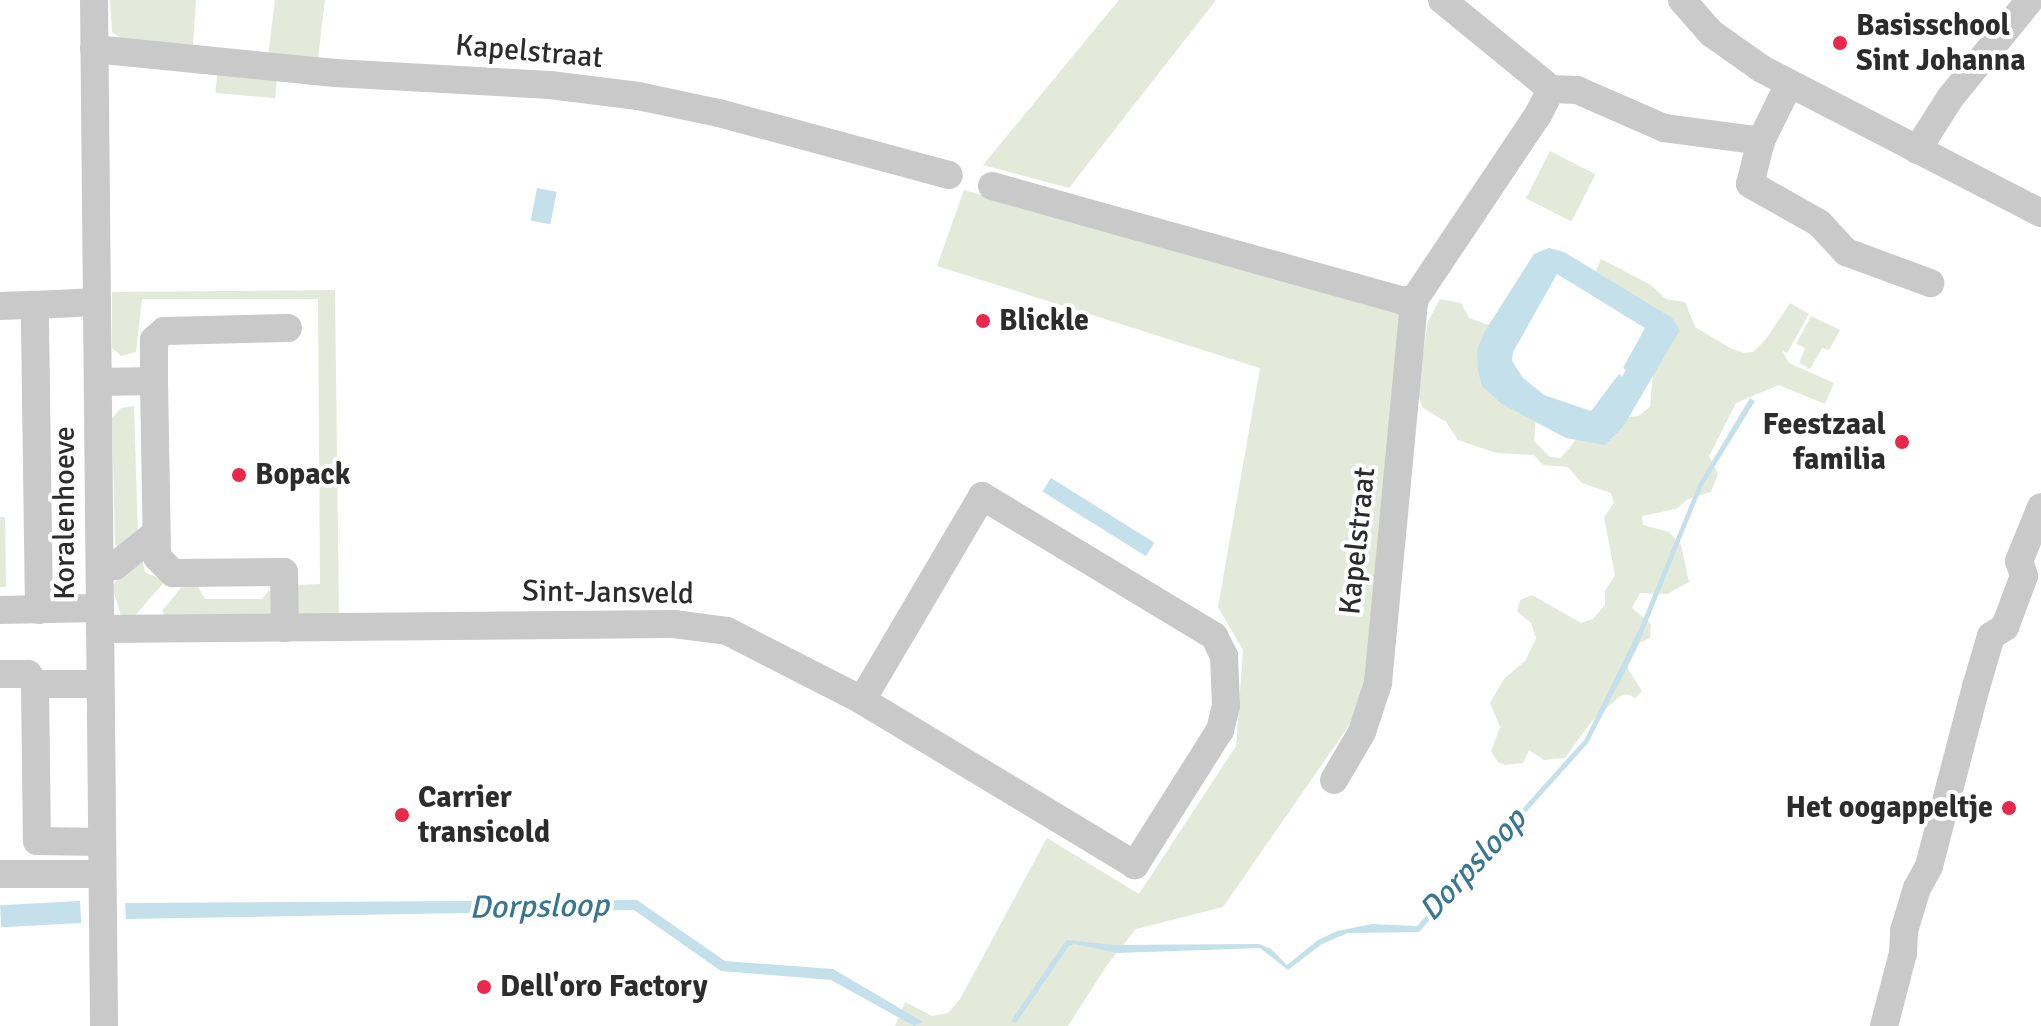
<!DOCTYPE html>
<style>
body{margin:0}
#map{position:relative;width:2041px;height:1026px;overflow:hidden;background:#fff;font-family:Signika,sans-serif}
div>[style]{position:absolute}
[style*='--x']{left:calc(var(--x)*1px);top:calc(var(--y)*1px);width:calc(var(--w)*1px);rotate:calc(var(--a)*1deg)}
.green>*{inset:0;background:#e4ead9;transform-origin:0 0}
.water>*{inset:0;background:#c4e0eb;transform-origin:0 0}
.minor>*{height:28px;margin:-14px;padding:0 14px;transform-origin:14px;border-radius:14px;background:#c9c9c9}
.dots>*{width:22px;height:22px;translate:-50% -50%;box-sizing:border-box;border:4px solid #fff;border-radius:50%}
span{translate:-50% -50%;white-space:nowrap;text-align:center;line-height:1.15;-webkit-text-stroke:8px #fff;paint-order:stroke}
.poi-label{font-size:30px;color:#2c2c2c;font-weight:700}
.left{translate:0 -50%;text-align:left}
.right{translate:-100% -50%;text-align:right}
.street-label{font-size:30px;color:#2c2c2c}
.water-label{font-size:32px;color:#39768f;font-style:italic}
</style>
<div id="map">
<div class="green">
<div style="clip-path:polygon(110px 0,196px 0,193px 46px,124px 40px,112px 32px)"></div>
<div style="clip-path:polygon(275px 0,325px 0,318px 58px,268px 57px)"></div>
<div style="clip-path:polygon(1119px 0,1216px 0,1069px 188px,983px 165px)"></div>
<div style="left:217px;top:75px;width:60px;height:18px;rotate:5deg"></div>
<div style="left:1550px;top:151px;width:51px;height:53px;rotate:27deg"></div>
<div style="clip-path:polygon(964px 190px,1407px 314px,1366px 680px,1359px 711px,1223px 907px,1136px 929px,1107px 965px,1068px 1026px,895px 1026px,905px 1002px,932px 1016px,948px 1013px,960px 999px,1047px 838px,1139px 894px,1236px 746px,1243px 650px,1218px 607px,1260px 368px,937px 266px)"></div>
<div style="clip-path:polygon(1601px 259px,1651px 285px,1666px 299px,1685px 302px,1695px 327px,1730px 348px,1744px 353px,1753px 352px,1766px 339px,1790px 303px,1809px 314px,1787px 353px,1782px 350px,1789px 363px,1834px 383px,1825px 404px,1779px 385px,1736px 403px,1709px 456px,1718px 474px,1711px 492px,1688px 499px,1676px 509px,1642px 516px,1643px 525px,1669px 532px,1681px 545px,1689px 582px,1667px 594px,1640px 593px,1632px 608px,1651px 624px,1650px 638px,1636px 645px,1628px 660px,1628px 669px,1642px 691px,1635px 698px,1627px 694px,1619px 697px,1591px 722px,1565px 758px,1544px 760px,1529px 750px,1523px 763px,1505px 765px,1498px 762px,1491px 751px,1500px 727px,1490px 703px,1504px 679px,1526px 660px,1536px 638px,1531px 623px,1517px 611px,1520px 600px,1532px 595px,1581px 623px,1593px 619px,1605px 605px,1605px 591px,1615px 575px,1604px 517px,1614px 503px,1611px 493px,1582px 483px,1568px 467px,1543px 465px,1534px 455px,1496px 453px,1458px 440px,1446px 422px,1422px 407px,1417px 391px,1428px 321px,1440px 299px,1461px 303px,1469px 318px,1500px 329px,1499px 357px,1536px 417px,1534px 441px,1550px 457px,1561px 458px,1578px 437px,1601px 421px,1638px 416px,1650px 407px,1654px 361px,1660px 343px,1594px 276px)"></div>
<div style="clip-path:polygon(335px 290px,339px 616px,295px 616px,295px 585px,320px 584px,318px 299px,142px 299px,136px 352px,121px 356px,112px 348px,112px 292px)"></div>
<div style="clip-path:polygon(1811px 316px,1840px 330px,1829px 350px,1822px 348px,1810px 369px,1799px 363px,1805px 348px,1796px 344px)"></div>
<div style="clip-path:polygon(134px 406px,138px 538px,124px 549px,115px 545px,112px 418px,121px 408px)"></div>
<div style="clip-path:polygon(0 517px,5px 517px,6px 587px,0 587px)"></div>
<div style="clip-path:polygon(141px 553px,145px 572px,165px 581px,132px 619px,121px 616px,112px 586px)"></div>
<div style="clip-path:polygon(195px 582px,205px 599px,262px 599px,269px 590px,277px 602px,272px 618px,168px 621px,162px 611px,185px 583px)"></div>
</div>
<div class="water">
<div style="left:537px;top:188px;width:20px;height:33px;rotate:11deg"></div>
<div style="clip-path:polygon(evenodd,1549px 248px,1564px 252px,1672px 318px,1680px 330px,1623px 427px,1605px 445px,1566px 438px,1502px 404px,1482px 386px,1478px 371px,1477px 350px,1485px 331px,1534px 254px,1549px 248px,1557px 274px,1645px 328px,1623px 368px,1626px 370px,1622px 377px,1619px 374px,1591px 411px,1544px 395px,1523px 378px,1512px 361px,1513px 352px,1557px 274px)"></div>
<div style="clip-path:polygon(1750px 398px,1755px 401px,1702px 487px,1636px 650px,1588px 743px,1419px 932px,1348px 933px,1322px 944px,1288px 970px,1260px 948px,1118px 953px,1074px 944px,1069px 946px,1016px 1023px,1011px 1021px,1066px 940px,1114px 945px,1259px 944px,1271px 949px,1287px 965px,1318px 940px,1337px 931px,1372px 924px,1417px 926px,1585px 739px,1640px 627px,1698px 485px)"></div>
<div style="left:1051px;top:478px;width:122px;height:16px;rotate:32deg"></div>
<div style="clip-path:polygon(637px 900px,725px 961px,833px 969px,923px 1022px,914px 1026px,831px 980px,721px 971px,634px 910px,126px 919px,125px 903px)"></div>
<div style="left:80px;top:901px;width:22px;height:80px;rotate:87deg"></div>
</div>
<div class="minor">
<div style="--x:94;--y:0;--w:1026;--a:89.44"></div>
<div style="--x:1442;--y:0;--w:141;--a:39.2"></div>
<div style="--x:1551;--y:89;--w:26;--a:2"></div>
<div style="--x:1577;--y:90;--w:95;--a:23.6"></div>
<div style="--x:1664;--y:128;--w:98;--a:7.6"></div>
<div style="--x:1682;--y:0;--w:44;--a:48.7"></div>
<div style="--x:1711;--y:33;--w:62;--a:35.2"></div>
<div style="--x:1762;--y:69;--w:314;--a:27.3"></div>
<div style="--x:94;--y:49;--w:242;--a:5.7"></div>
<div style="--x:335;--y:73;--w:215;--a:3.2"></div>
<div style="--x:550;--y:85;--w:89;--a:7.1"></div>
<div style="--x:638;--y:96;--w:83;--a:11.9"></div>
<div style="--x:719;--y:113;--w:238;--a:15.1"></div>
<div style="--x:1789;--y:84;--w:64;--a:116.2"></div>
<div style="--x:1761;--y:141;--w:44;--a:104.3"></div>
<div style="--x:1750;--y:184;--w:79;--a:29.5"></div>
<div style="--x:1819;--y:223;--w:40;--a:47"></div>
<div style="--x:1846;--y:252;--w:90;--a:20.3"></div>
<div style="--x:1917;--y:150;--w:62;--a:-57.6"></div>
<div style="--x:1950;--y:98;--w:127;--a:-50.8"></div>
<div style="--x:992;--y:186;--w:424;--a:15.6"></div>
<div style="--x:1400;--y:300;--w:14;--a:0"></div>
<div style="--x:0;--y:306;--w:35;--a:-2"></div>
<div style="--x:154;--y:381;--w:41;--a:-90"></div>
<div style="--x:154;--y:340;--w:13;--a:-42"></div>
<div style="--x:164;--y:331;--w:124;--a:-1.4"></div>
<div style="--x:98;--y:382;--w:56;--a:-1"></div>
<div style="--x:154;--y:381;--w:176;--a:89"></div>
<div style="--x:157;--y:557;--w:23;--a:45"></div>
<div style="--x:173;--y:573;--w:111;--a:-0.5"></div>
<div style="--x:284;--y:572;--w:56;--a:89"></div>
<div style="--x:100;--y:567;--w:15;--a:-4"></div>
<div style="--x:115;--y:566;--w:53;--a:-38.8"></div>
<div style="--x:0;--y:610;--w:99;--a:-1.2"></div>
<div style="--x:39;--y:610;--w:305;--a:-90.8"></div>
<div style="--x:35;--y:305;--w:62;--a:-2.8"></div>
<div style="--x:100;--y:629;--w:574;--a:-0.5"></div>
<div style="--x:674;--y:624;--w:53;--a:7.5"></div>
<div style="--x:727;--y:631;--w:152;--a:27.1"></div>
<div style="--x:862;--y:700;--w:237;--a:-59.5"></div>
<div style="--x:982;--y:496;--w:271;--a:31.1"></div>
<div style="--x:1214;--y:636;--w:22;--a:63"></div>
<div style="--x:1224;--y:656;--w:49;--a:87.7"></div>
<div style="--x:1226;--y:705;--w:26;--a:103"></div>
<div style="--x:1220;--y:730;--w:160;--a:122.2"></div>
<div style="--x:1135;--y:865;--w:319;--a:-148.9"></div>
<div style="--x:0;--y:674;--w:28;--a:0"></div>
<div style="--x:28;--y:674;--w:12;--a:55"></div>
<div style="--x:100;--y:684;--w:65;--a:180"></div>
<div style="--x:35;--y:684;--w:157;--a:89.3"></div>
<div style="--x:37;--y:841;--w:65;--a:0.9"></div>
<div style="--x:1334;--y:780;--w:56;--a:-59.7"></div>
<div style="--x:1362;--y:732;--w:52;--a:-71.9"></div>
<div style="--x:1378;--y:683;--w:385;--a:-84.6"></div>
<div style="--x:1414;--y:300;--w:225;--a:-56.2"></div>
<div style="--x:1539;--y:113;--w:27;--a:-63"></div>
<div style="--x:0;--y:874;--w:102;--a:0"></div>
<div style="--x:1884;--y:1026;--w:75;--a:-75.4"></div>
<div style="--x:1903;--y:953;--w:22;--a:-87"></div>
<div style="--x:1904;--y:931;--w:45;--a:-73.2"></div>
<div style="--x:1917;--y:888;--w:25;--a:-61"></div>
<div style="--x:1929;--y:866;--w:185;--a:-75.3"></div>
<div style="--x:1976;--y:687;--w:53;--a:-73.6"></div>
<div style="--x:1991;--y:636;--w:17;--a:-33"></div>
<div style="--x:2005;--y:627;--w:54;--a:-69.6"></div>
<div style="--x:2024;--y:576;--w:16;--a:-108"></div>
<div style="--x:2019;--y:561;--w:58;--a:-67.8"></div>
</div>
<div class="dots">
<div style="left:1840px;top:43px;background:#e8294b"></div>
<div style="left:983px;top:321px;background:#e8294b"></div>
<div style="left:1902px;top:442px;background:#e8294b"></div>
<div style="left:239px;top:475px;background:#e8294b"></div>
<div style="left:2009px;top:808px;background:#e8294b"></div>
<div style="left:402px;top:815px;background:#e8294b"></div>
<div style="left:484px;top:987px;background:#e8294b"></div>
</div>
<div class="poi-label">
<span class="left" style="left:1856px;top:43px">Basisschool<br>Sint Johanna</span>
<span class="left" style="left:999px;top:321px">Blickle</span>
<span class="right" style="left:1886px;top:442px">Feestzaal<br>familia</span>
<span class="left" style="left:255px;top:475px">Bopack</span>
<span class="left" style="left:418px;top:815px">Carrier<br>transicold</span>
<span class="right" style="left:1993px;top:808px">Het oogappeltje</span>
<span class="left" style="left:500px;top:987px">Dell'oro Factory</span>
</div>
<div class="street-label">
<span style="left:529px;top:52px;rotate:5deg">Kapelstraat</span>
<span style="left:65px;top:513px;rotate:-90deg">Koralenhoeve</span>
<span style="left:1358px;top:541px;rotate:-84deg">Kapelstraat</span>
<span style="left:608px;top:593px;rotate:1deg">Sint-Jansveld</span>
</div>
<div class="water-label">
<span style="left:1473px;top:865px;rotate:-47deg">Dorpsloop</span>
<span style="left:539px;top:907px;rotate:-1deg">Dorpsloop</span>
</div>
</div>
